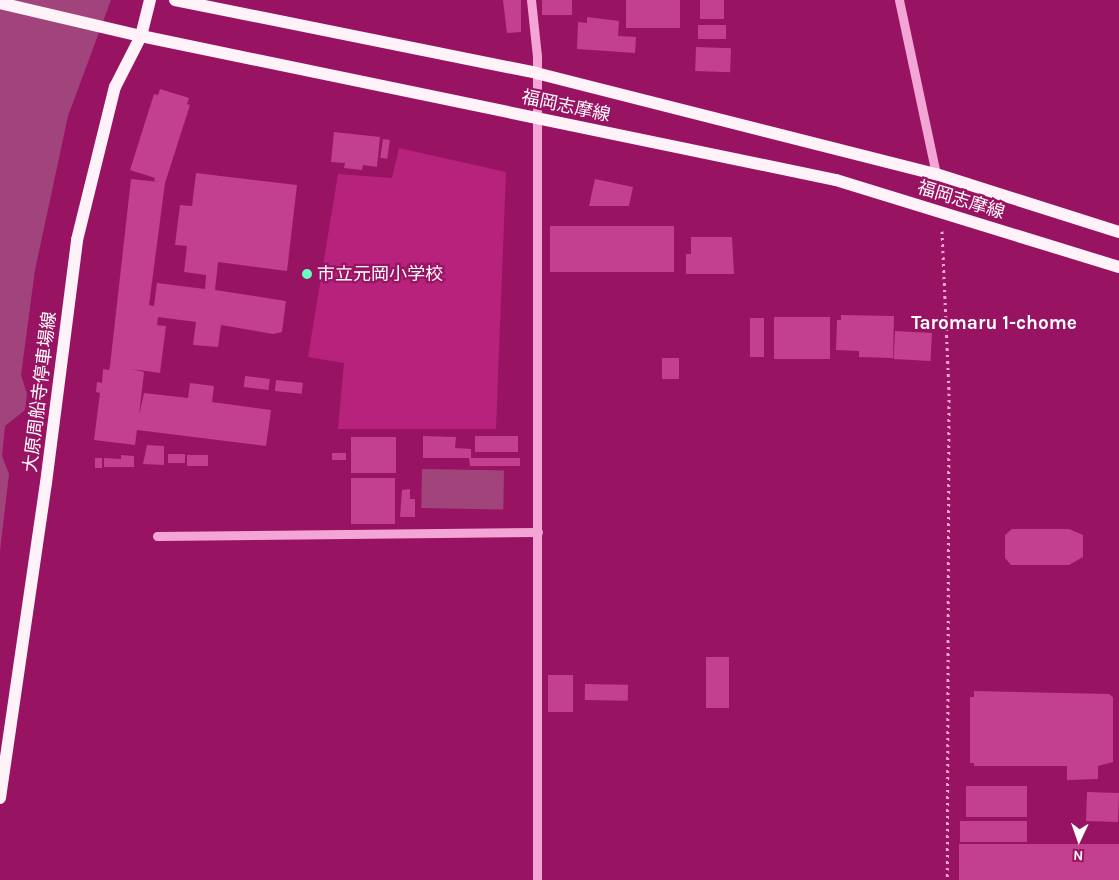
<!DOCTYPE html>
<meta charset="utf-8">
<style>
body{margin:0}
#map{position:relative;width:1119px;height:880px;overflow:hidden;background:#991363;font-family:Karla,"Noto Sans JP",sans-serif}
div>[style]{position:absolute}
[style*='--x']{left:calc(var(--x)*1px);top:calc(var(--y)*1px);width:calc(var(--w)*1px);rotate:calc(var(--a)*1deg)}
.green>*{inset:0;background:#b6227c}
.water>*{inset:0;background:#a2447c;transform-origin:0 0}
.building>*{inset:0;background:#c2408e;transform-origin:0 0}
.path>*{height:3px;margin-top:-1.5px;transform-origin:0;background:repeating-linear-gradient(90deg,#f3a6d5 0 2.5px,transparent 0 6.5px)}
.minor>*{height:9px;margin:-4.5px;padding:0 4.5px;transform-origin:4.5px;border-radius:4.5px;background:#f3a6d5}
.major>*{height:12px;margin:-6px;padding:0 6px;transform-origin:6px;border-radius:6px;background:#fff2f9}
.dots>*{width:14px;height:14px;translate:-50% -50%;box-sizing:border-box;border:2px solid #991363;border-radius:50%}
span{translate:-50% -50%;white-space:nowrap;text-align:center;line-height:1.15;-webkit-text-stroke:4.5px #991363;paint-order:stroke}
.street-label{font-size:18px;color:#fff}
.poi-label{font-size:18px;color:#fff}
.left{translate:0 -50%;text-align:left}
.neighbourhood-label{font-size:19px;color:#fff;font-weight:700}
.north{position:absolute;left:1054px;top:815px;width:50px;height:50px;-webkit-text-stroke:4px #991363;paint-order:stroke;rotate:183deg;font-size:14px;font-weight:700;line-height:20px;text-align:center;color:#fff}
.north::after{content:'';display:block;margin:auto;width:18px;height:22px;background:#fff;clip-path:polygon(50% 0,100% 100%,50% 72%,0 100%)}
</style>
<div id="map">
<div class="green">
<div style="clip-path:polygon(399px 148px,506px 172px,496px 429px,338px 429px,344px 363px,308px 357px,338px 174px,392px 178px)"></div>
</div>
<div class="water">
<div style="clip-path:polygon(0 0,111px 0,68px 116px,35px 270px,21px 375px,27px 394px,25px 410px,5px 426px,2px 456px,9px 474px,0 551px)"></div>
<div style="left:422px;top:469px;width:82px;height:39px;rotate:1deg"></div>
</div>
<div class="building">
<div style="clip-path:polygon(503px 0,521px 0,521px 32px,507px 33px)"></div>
<div style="left:542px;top:0;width:30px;height:15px"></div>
<div style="left:626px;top:0;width:54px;height:28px"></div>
<div style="left:700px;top:0;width:24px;height:19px"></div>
<div style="clip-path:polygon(587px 17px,619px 21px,618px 36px,636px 37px,635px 53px,577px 49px,578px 22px,587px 23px)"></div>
<div style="left:726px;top:25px;width:14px;height:28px;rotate:90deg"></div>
<div style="left:696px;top:47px;width:35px;height:24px;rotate:2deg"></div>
<div style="clip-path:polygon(160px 89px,189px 98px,187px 104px,190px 105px,165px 183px,149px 305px,154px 306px,157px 283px,205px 289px,206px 275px,184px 272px,187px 246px,175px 245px,180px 205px,192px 206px,196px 173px,297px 185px,287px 271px,218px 262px,215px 290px,286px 301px,282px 332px,273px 334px,221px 325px,218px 347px,193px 345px,196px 322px,158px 317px,157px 325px,166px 326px,160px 373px,132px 369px,144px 372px,139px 416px,144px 393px,188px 398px,190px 383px,214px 386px,212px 402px,271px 410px,266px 446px,137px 430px,135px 445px,94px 440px,100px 393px,96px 392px,97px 382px,102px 383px,103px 369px,109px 370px,110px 366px,131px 179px,159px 182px,154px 181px,155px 178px,130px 170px,154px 94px,158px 95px)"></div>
<div style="clip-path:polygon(334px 132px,380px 137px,377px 167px,363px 165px,362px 170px,344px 168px,345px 163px,331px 162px)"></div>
<div style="left:383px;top:139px;width:7px;height:19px;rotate:8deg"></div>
<div style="clip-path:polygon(595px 179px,633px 187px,629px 206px,589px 206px)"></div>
<div style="left:550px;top:226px;width:124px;height:46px"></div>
<div style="clip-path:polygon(691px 237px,732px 237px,734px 274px,686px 274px,686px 254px,691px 254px)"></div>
<div style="clip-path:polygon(841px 315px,894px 316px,893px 358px,859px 357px,859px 351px,836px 350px,837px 320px,841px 320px)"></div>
<div style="left:774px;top:317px;width:56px;height:42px"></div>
<div style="left:750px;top:318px;width:14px;height:39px"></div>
<div style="left:895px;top:331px;width:37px;height:28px;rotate:3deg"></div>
<div style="left:662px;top:358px;width:17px;height:21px"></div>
<div style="left:245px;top:376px;width:25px;height:11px;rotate:7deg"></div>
<div style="left:276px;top:380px;width:27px;height:11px;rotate:6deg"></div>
<div style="clip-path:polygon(423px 436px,456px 437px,455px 448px,471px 449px,471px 458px,520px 458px,520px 466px,470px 466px,469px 458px,423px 458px)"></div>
<div style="left:475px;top:436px;width:43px;height:16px"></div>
<div style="left:351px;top:437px;width:45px;height:36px"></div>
<div style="clip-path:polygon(147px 445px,164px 446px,164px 465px,143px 464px)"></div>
<div style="left:332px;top:453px;width:14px;height:7px"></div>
<div style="left:168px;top:454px;width:17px;height:9px"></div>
<div style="clip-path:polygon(121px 455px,134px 456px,134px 467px,104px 467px,104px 458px,121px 459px)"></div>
<div style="left:187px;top:455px;width:21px;height:11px"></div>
<div style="left:95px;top:458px;width:7px;height:10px"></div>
<div style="left:351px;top:478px;width:44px;height:46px"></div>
<div style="clip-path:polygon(410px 489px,410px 499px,415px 499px,415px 517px,400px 517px,402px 490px)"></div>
<div style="clip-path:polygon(1012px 529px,1069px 529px,1083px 535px,1083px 557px,1069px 565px,1011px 565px,1005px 558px,1005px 535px)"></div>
<div style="left:706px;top:657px;width:23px;height:51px"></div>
<div style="left:548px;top:675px;width:25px;height:37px"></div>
<div style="left:585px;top:684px;width:43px;height:16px;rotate:1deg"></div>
<div style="clip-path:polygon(974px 691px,1109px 694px,1113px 697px,1113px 762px,1098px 766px,1098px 779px,1067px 780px,1067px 766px,974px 766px,974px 763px,970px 763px,970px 697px,974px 697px)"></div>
<div style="left:1027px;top:786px;width:31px;height:61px;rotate:90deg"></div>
<div style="left:1087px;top:792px;width:32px;height:29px;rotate:2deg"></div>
<div style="left:1027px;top:821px;width:21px;height:67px;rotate:90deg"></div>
<div style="left:959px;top:844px;width:160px;height:36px"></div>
</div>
<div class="path">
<div style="--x:942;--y:231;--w:162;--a:87.5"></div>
<div style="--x:949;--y:393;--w:487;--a:90.2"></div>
</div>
<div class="minor">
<div style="--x:531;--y:0;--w:56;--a:83.9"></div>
<div style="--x:537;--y:56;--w:824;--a:90"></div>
<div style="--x:899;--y:0;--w:178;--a:78"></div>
<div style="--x:157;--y:536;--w:381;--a:-0.6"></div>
</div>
<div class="major">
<div style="--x:175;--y:0;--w:368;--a:11.4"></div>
<div style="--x:536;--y:73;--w:413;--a:14.2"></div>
<div style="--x:936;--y:174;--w:192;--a:17.6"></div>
<div style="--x:0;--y:3;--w:145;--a:13.2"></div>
<div style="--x:141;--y:36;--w:710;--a:11.71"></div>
<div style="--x:836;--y:180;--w:296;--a:17.1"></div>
<div style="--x:0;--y:798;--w:318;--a:-81.7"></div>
<div style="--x:46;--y:483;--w:245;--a:-82.7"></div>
<div style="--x:77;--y:240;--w:158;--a:-76.1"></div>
<div style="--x:115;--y:87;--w:57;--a:-63"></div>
<div style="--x:141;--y:36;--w:37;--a:-76"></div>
</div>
<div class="dots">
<div style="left:307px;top:274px;background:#68ffbb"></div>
</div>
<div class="street-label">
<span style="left:566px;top:106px;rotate:12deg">福岡志摩線</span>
<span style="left:961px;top:200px;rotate:17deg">福岡志摩線</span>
<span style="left:40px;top:392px;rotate:-83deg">大原周船寺停車場線</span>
</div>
<div class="poi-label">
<span class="left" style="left:317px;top:274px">市立元岡小学校</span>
</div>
<div class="neighbourhood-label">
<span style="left:994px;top:324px">Taromaru 1-chome</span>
</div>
<div class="north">N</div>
</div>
